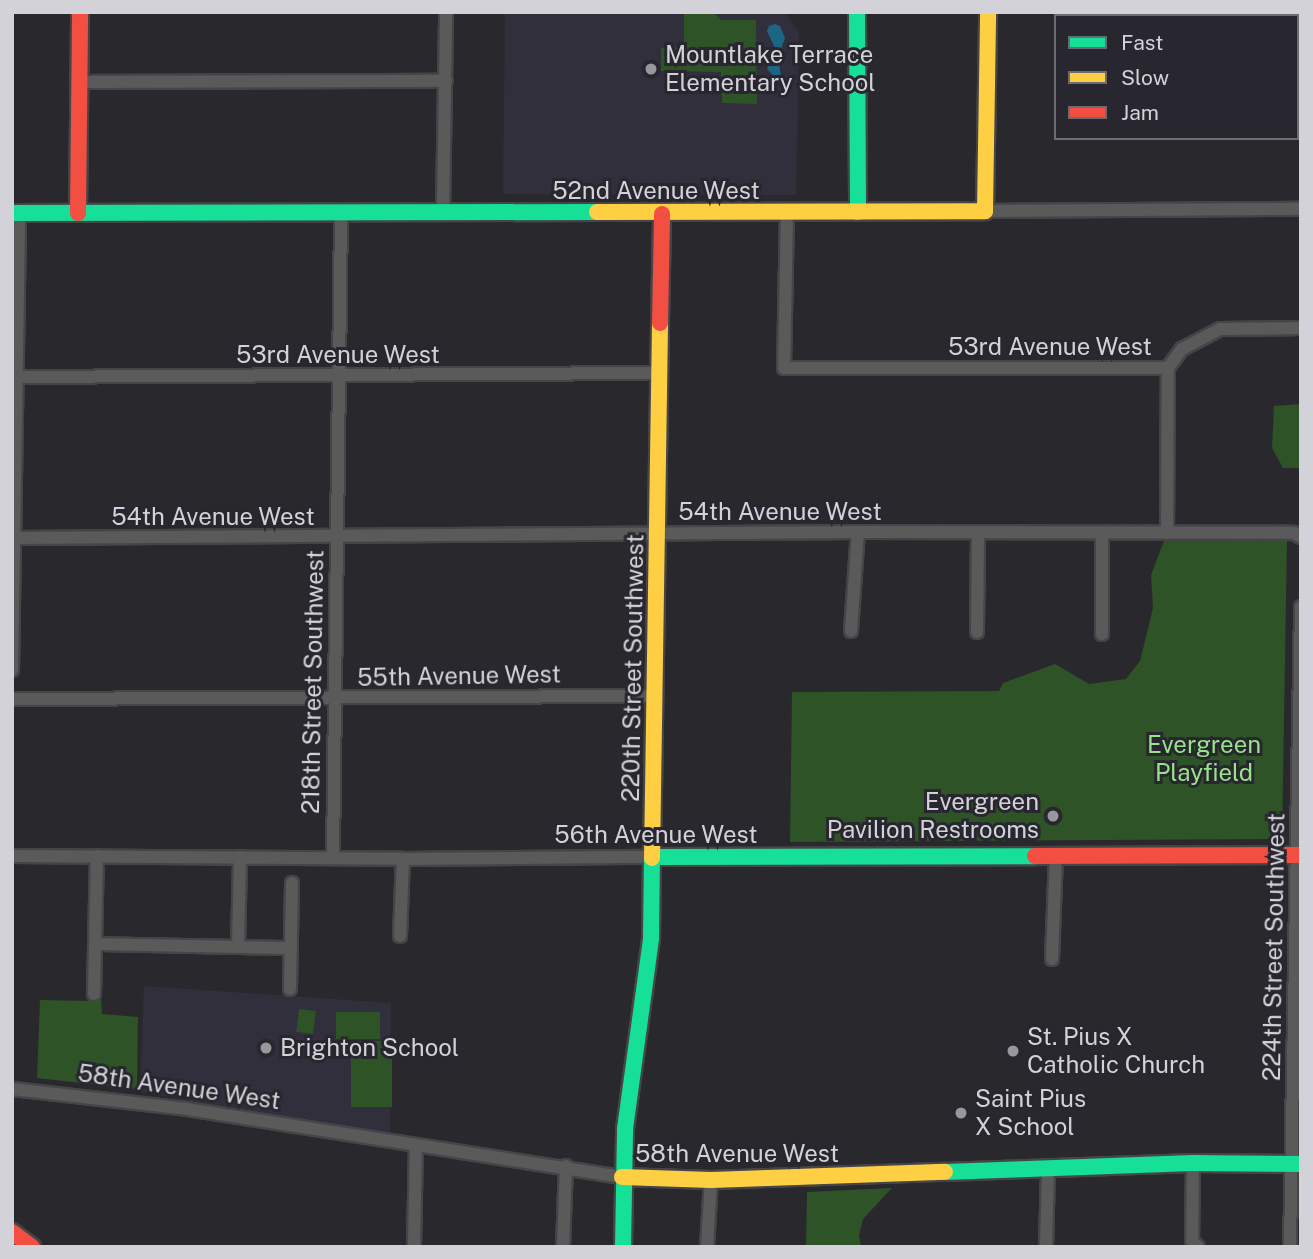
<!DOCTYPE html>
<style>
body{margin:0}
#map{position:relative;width:1313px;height:1259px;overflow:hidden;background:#29292d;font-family:"Public Sans",sans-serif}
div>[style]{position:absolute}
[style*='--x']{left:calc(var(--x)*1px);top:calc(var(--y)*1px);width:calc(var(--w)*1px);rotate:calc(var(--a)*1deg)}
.built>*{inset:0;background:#312f3c}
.green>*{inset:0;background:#2d5327;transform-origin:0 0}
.water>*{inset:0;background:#1c6584}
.roads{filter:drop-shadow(2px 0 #454548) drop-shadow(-2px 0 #454548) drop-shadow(0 2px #454548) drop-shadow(0 -2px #454548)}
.street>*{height:12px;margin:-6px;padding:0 6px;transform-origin:6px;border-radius:6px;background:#5b5a5a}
.fast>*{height:16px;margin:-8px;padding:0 8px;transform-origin:8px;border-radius:8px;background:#16e098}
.slow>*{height:16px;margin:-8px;padding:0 8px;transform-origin:8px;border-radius:8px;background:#ffcf43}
.jam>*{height:16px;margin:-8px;padding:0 8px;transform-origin:8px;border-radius:8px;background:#f24e42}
.dots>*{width:19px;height:19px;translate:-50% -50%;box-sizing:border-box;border:4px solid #28272f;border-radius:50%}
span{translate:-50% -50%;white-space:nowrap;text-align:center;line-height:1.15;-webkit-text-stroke:6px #28272f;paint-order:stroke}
.poi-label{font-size:24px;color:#d3d2d8}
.left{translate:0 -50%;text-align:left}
.right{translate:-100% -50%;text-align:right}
.street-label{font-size:24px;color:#d3d2d8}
.park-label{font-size:24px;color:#97e388}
.frame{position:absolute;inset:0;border:14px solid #d3d2d8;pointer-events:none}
.legend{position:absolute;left:1054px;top:14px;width:245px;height:126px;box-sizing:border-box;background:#28272f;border:2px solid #6c6b73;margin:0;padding:9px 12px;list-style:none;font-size:21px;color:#d3d2d8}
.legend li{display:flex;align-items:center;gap:14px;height:35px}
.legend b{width:35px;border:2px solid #6c6b73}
</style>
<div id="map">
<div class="built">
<div style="clip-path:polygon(505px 12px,785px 12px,799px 33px,796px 195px,503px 194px)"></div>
<div style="clip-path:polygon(144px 986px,391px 1003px,390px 1137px,140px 1092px)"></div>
</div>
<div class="green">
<div style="clip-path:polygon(684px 12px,714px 12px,721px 20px,756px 20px,757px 104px,722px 103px,721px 72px,661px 71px,661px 48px,684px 47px)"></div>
<div style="clip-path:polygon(1301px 404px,1301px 468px,1283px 468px,1272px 448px,1274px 406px)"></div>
<div style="clip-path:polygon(1287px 539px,1282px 839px,790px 842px,792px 692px,999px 691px,1003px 683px,1055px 664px,1089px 684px,1126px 679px,1140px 661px,1153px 608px,1151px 575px,1164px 541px)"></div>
<div style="clip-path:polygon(101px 998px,102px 1014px,138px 1017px,137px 1089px,37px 1078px,40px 1000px,88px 1001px)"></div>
<div style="left:299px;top:1009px;width:17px;height:23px;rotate:7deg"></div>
<div style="left:336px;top:1012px;width:44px;height:27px"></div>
<div style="left:351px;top:1041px;width:41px;height:66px"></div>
<div style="clip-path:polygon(892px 1188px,863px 1219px,859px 1235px,861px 1247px,806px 1247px,807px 1192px)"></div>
</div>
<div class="water">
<div style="clip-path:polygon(775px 24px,780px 26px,785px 38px,778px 57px,781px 76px,774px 76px,767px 69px,775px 48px,767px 31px,769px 26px)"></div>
</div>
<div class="roads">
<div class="street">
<div style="--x:1282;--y:12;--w:7;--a:34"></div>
<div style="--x:1144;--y:16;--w:4;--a:-76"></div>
<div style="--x:1297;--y:22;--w:4;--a:27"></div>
<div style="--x:79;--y:82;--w:367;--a:-0.2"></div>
<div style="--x:443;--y:211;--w:199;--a:-89.1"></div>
<div style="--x:985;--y:211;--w:316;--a:-0.4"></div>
<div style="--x:787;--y:213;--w:155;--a:91.1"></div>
<div style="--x:784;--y:368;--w:384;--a:0"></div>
<div style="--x:1168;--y:368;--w:24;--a:-54"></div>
<div style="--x:1182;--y:349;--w:43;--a:-27.8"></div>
<div style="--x:1220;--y:329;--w:81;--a:-0.7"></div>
<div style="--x:17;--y:377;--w:642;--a:-0.36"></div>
<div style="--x:1167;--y:533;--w:165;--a:-89.7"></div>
<div style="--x:14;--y:538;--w:844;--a:-0.41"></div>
<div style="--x:858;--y:532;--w:436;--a:0.1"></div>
<div style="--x:1294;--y:533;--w:8;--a:30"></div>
<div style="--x:851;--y:631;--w:99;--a:-86"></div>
<div style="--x:977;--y:632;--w:98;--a:-89.4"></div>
<div style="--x:1102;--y:634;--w:100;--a:-90"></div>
<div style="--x:12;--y:670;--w:457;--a:-89.1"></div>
<div style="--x:12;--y:699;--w:643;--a:-0.27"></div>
<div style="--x:12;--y:856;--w:391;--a:0.4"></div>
<div style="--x:403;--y:859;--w:250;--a:-0.5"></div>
<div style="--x:333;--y:858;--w:646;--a:-89.29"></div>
<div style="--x:400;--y:936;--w:77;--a:-87.8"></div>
<div style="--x:95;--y:944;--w:196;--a:1.2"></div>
<div style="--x:238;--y:947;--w:90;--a:-88.7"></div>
<div style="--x:1052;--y:959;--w:102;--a:-87.8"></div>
<div style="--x:290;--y:989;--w:106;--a:-88.9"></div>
<div style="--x:94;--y:994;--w:138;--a:-88.8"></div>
<div style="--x:12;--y:1089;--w:176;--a:6.5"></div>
<div style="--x:187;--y:1109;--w:440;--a:8.9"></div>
<div style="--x:1193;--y:1163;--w:78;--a:90.7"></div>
<div style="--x:1192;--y:1241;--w:8;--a:45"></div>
<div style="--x:414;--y:1247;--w:101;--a:-88.9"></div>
<div style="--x:563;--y:1247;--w:81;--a:-87.9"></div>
<div style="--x:707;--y:1247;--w:67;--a:-86.6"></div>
<div style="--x:1046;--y:1247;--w:78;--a:-88.5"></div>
<div style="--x:1290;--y:1247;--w:640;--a:-89.02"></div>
</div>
<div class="fast">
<div style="--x:857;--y:12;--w:200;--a:89.7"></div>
<div style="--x:12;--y:213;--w:585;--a:-0.1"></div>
<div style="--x:653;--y:857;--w:382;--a:-0.1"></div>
<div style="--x:945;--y:1172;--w:248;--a:-2.1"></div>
<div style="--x:1193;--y:1163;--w:108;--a:0.5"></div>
<div style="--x:623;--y:1247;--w:118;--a:-89"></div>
<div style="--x:625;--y:1129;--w:193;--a:-82.2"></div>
<div style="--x:651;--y:938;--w:80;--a:-89.3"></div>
</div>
<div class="slow">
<div style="--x:597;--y:212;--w:388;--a:-0.1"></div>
<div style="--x:985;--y:211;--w:199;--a:-89.1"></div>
<div style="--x:652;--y:858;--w:535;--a:-89.14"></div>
<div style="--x:622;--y:1177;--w:89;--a:1.9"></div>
<div style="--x:711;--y:1180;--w:234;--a:-2"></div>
</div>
<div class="jam">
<div style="--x:78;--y:213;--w:201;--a:-89.4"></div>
<div style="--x:660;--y:323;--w:109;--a:-88.9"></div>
<div style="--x:1035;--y:856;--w:266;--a:-0.2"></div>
<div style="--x:12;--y:1232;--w:25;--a:37"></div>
</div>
</div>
<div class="dots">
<div style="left:651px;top:69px;background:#98979c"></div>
<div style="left:1053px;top:816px;background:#98979c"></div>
<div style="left:266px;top:1048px;background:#98979c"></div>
<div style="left:1013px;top:1051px;background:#98979c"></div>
<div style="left:961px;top:1113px;background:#98979c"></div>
</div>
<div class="poi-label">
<span class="left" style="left:665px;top:69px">Mountlake Terrace<br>Elementary School</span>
<span class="right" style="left:1039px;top:816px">Evergreen<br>Pavilion Restrooms</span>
<span class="left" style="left:1027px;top:1051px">St. Pius X<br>Catholic Church</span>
<span class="left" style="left:280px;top:1048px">Brighton School</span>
<span class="left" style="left:975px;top:1113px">Saint Pius<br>X School</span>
</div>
<div class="street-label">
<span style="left:656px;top:191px">52nd Avenue West</span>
<span style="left:1050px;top:347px">53rd Avenue West</span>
<span style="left:338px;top:355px">53rd Avenue West</span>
<span style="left:780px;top:512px">54th Avenue West</span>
<span style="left:213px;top:517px">54th Avenue West</span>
<span style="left:633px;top:668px;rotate:-89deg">220th Street Southwest</span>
<span style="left:459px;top:676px;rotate:-1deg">55th Avenue West</span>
<span style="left:313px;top:682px;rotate:-89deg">218th Street Southwest</span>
<span style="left:656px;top:835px">56th Avenue West</span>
<span style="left:1274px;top:947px;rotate:-89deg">224th Street Southwest</span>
<span style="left:179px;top:1087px;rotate:8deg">58th Avenue West</span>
<span style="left:737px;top:1154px">58th Avenue West</span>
</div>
<div class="park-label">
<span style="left:1204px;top:759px">Evergreen<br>Playfield</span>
</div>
<div class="frame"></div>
<ul class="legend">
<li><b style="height:9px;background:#16e098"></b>Fast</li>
<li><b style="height:9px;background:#ffcf43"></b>Slow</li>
<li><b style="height:9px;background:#f24e42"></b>Jam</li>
</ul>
</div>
